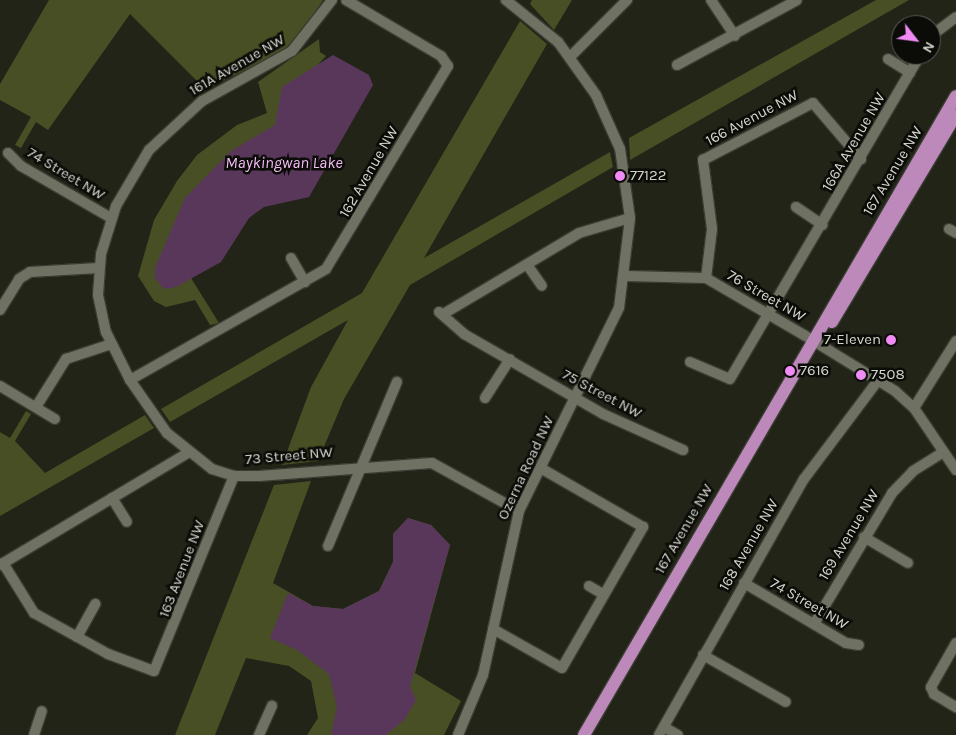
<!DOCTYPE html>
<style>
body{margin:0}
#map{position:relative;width:956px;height:735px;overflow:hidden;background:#212417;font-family:Karla,sans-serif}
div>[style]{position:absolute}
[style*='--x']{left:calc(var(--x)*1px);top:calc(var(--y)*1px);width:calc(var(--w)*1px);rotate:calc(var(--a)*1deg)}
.green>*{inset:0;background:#494f25}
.water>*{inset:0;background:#59375b}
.roads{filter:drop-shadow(1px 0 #3b3d33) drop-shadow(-1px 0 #3b3d33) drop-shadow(0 1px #3b3d33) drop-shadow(0 -1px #3b3d33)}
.minor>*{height:10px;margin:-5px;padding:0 5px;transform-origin:5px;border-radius:5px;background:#6f7263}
.major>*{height:12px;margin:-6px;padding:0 6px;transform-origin:6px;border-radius:6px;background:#bc89ba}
.dots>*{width:14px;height:14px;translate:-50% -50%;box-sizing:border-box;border:2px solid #0b0c07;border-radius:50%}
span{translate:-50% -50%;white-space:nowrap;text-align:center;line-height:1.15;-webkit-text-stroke:5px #0b0c07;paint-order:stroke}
.street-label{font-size:15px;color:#d3d5cd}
.poi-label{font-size:15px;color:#d3d5cd}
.left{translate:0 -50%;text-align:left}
.right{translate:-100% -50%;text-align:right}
.water-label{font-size:16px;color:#f4bbf7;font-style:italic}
.north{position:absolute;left:891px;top:15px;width:50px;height:50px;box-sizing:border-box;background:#0b0c07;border:1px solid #5b5c56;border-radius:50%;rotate:120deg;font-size:14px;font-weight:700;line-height:20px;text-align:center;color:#d3d5cd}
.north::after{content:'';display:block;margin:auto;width:18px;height:22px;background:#f08bf6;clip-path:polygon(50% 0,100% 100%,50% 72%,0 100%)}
</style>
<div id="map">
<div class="green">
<div style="clip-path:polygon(49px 0,323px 0,299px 36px,282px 51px,206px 90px,130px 14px,48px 130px,36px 122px,21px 148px,15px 145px,31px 117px,0 100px,0 84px)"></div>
<div style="clip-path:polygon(532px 0,572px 0,554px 30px,530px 4px)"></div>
<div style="clip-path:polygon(876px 0,909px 0,630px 160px,629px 138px)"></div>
<div style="clip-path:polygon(520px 21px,547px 44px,424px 258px,610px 152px,613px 167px,410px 285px,344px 399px,318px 461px,282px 465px,311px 387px,348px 320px,170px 422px,161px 409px,362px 293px)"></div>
<div style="clip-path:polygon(319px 39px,320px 52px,326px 56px,293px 92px,283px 123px,168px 266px,191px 278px,219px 323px,210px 325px,195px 300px,166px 307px,154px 301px,138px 276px,154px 220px,177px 181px,197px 155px,237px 125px,267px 113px,258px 82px)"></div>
<div style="clip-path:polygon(26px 411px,31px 414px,15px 441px,45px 473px,145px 415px,154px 428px,0 516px,0 432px,10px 438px)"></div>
<div style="clip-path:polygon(311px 481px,273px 583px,313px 606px,343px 609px,379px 591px,393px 562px,393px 534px,408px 518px,431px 525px,450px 545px,415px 673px,461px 701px,444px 735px,307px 735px,318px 718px,311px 681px,289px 666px,246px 658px,215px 735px,175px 735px,274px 485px)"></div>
</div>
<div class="water">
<div style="clip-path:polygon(333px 55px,369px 75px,373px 85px,309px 197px,264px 207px,249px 218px,221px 262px,176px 287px,164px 289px,155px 278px,155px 268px,185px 198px,231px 151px,275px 125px,282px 87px)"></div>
<div style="clip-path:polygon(408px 518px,431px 525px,450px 545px,410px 686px,416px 700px,405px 719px,386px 735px,331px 735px,337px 707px,329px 674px,297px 650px,270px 638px,288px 593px,313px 606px,343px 609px,379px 591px,393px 562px,393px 534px)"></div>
</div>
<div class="roads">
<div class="minor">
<div style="--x:332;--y:0;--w:65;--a:128.1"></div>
<div style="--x:292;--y:51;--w:103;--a:150.9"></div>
<div style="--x:202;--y:101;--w:72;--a:137.2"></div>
<div style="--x:149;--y:150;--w:65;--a:120.5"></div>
<div style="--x:116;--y:206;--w:50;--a:107.4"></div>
<div style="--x:101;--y:254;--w:41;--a:94.2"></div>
<div style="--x:98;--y:295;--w:38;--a:78"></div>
<div style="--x:106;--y:332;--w:54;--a:63.4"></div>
<div style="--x:130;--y:380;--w:65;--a:55.1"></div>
<div style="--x:167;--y:433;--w:58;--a:38.7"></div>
<div style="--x:212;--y:469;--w:23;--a:18"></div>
<div style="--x:234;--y:476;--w:25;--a:0"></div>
<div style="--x:259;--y:476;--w:173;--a:-4.3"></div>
<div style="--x:432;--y:463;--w:99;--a:28.9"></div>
<div style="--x:711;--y:0;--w:43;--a:56.3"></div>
<div style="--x:931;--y:36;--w:31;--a:-37"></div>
<div style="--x:570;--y:57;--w:81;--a:-45"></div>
<div style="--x:888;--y:59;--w:26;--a:32"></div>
<div style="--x:677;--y:65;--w:136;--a:-28.4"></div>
<div style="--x:8;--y:153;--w:18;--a:45"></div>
<div style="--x:21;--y:166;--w:104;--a:30"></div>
<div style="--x:796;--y:207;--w:32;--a:34"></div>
<div style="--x:949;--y:229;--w:8;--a:30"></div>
<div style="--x:291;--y:258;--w:28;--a:60"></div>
<div style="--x:528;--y:266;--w:24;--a:55"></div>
<div style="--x:626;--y:276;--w:80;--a:1.4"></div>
<div style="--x:706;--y:278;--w:113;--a:30.2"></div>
<div style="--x:804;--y:335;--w:107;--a:31.6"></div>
<div style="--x:895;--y:391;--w:25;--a:42"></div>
<div style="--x:914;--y:408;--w:75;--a:55.9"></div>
<div style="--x:706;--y:278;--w:49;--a:-83"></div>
<div style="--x:712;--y:229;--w:70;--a:-97.4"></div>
<div style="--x:703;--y:160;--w:124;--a:-27.4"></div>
<div style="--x:813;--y:103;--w:74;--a:49.4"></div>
<div style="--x:0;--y:310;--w:36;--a:-58"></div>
<div style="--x:19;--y:279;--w:13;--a:-32"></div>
<div style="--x:30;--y:272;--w:68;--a:-3.4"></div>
<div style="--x:439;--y:312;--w:33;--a:41"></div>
<div style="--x:464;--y:334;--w:160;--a:29.9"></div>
<div style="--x:603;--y:414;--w:88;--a:24.2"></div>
<div style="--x:445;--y:313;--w:156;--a:-30.8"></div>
<div style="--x:579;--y:233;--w:53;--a:-16.4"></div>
<div style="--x:690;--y:362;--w:43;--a:23"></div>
<div style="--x:730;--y:379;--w:376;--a:-59.6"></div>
<div style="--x:130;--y:380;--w:225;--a:-29.5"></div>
<div style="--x:326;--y:269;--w:237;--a:-59"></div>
<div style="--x:448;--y:66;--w:12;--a:-125"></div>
<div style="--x:441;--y:56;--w:110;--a:-149.5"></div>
<div style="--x:0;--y:386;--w:64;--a:31"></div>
<div style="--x:485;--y:398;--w:46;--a:-57.3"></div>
<div style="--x:36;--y:407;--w:57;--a:-58"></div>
<div style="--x:66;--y:359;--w:47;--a:-18.4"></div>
<div style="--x:914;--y:408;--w:79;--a:-57.9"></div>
<div style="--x:112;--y:498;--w:28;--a:58"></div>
<div style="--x:864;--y:537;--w:51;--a:30.6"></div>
<div style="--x:328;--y:546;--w:178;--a:-67.2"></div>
<div style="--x:3;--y:563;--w:59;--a:58.2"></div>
<div style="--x:34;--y:613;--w:85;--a:29"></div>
<div style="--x:108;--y:654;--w:49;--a:20.3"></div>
<div style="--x:154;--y:671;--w:211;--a:-67.7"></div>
<div style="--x:0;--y:565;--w:219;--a:-30.8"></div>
<div style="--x:744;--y:583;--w:118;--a:30.5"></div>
<div style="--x:846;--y:643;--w:13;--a:9"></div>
<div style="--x:589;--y:586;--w:16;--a:30"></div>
<div style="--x:814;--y:624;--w:152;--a:-59.2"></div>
<div style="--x:892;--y:493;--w:30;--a:-46"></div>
<div style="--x:913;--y:471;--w:36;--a:-32"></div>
<div style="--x:493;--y:629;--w:79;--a:29.5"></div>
<div style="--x:562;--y:668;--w:163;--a:-60.1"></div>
<div style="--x:643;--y:527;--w:116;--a:-150.1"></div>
<div style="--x:77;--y:637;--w:38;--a:-61"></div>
<div style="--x:956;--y:643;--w:51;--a:119.6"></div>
<div style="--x:931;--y:687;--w:8;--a:67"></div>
<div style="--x:934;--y:694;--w:26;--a:31"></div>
<div style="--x:703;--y:655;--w:95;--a:29.5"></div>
<div style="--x:664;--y:727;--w:16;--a:30"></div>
<div style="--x:34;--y:735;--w:25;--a:-72"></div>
<div style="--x:259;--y:735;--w:32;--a:-66"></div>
<div style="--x:458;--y:735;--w:65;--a:-67.4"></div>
<div style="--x:483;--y:675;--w:168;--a:-77.6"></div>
<div style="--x:519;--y:511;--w:226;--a:-63.8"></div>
<div style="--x:619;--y:308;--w:91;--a:-83"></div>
<div style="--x:630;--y:218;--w:70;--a:-98.2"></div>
<div style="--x:620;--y:149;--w:59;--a:-114"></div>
<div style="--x:596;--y:95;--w:65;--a:-125.6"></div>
<div style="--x:558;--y:42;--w:67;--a:-141.1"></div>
<div style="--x:659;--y:735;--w:294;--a:-60.5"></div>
<div style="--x:804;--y:479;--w:125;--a:-53.1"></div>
</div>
<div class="major">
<div style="--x:832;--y:322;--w:241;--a:-59.1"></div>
<div style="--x:584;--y:735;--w:739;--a:-59.79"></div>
</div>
</div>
<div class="dots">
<div style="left:620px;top:176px;background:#f08bf6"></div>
<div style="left:891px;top:340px;background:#f08bf6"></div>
<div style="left:790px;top:371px;background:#f08bf6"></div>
<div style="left:861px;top:375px;background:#f08bf6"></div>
</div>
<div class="street-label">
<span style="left:237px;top:65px;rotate:-30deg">161A Avenue NW</span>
<span style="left:752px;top:118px;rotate:-28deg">166 Avenue NW</span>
<span style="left:854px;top:142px;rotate:-60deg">166A Avenue NW</span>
<span style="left:893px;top:171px;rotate:-59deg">167 Avenue NW</span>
<span style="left:369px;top:172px;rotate:-60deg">162 Avenue NW</span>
<span style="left:66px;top:174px;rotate:31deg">74 Street NW</span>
<span style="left:766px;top:296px;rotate:30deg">76 Street NW</span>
<span style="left:602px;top:394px;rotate:28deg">75 Street NW</span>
<span style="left:289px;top:456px;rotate:-5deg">73 Street NW</span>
<span style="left:526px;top:468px;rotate:-65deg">Ozerna Road NW</span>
<span style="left:684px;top:529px;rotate:-60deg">167 Avenue NW</span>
<span style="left:849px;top:535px;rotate:-59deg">169 Avenue NW</span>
<span style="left:749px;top:545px;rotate:-60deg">168 Avenue NW</span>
<span style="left:182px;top:569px;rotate:-69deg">163 Avenue NW</span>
<span style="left:809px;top:604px;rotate:30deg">74 Street NW</span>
</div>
<div class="poi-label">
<span class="left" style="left:630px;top:176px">77122</span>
<span class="right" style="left:881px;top:340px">7-Eleven</span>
<span class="left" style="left:800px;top:371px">7616</span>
<span class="left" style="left:871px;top:375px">7508</span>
</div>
<div class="water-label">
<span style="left:284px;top:163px">Maykingwan Lake</span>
</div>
<div class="north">N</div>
</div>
